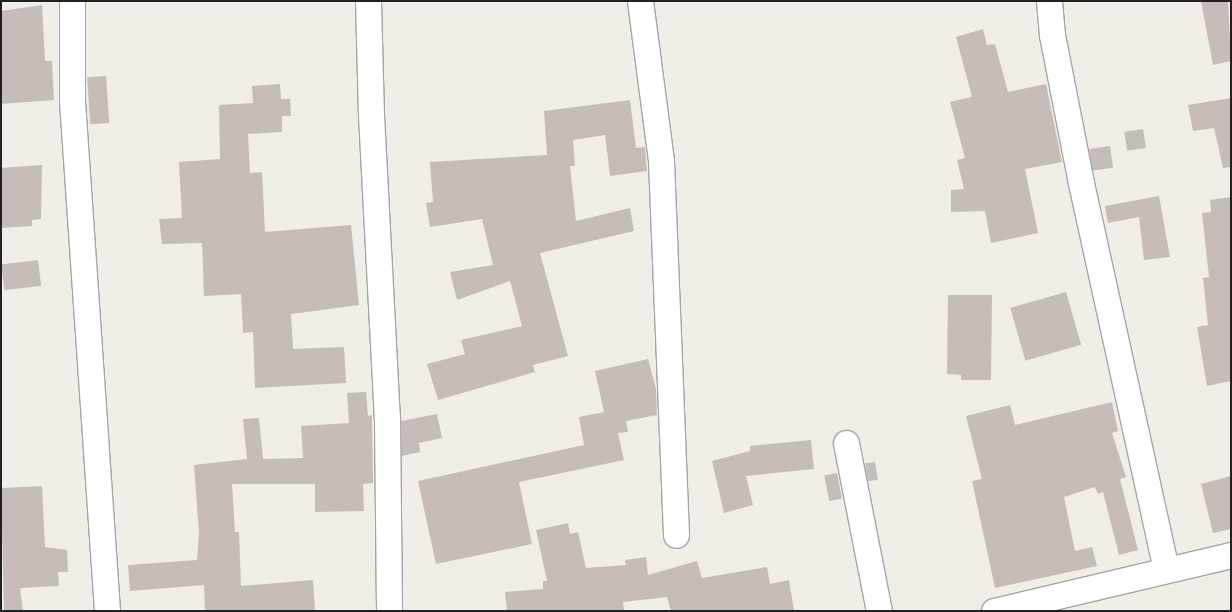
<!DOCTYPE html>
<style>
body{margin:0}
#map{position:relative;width:1232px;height:612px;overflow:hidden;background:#f1eee8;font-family:Raleway,sans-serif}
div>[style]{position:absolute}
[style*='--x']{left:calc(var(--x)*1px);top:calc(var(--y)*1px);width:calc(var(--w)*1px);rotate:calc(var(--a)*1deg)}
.building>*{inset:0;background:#c6bdb8;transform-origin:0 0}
.roads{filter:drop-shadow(1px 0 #a5a5a5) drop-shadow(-1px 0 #a5a5a5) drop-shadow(0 1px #a5a5a5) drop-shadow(0 -1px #a5a5a5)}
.minor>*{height:25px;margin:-12.5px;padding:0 12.5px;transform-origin:12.5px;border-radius:12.5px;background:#fff}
span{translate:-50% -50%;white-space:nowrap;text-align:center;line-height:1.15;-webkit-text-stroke:4px #fff;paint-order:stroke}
.frame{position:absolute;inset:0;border:2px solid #212121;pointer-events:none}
</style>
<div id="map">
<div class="building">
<div style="clip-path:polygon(1201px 1px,1228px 1px,1231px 61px,1213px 65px)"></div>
<div style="clip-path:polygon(42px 5px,45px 61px,52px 61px,54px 100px,1px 104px,1px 11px)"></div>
<div style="clip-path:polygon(983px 29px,987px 45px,995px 44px,1008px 92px,1046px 84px,1062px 162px,1025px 169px,1038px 233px,991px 243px,985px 211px,951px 212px,951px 190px,964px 189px,957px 160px,965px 158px,950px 102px,972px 97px,956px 37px)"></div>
<div style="left:106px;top:76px;width:47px;height:19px;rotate:86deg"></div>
<div style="clip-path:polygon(280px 84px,281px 99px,290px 99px,291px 116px,282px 116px,282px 132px,248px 134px,250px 173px,262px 172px,265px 232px,351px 225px,359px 305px,291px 314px,293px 349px,344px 347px,346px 383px,255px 388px,253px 332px,243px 333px,241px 294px,204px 296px,202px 243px,162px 244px,159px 219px,182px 218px,179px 162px,220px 159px,219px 105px,253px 103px,252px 86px)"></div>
<div style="clip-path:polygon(1231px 98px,1231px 167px,1223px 168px,1214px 128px,1193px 131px,1188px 105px)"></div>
<div style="clip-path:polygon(630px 100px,636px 148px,645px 147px,647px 171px,610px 176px,605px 135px,573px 140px,575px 166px,570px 166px,576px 221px,630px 208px,634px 231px,540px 253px,568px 356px,533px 365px,535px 372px,438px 400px,427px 364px,465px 354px,461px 340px,522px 326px,510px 281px,457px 300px,450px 272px,493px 265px,482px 219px,430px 227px,426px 203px,433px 202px,430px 162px,547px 155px,544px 111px)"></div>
<div style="left:1143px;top:129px;width:19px;height:19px;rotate:81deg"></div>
<div style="left:1110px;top:146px;width:22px;height:21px;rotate:82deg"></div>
<div style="clip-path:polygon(42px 165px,41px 219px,32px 220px,32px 226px,1px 228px,1px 168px)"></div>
<div style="clip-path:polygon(1159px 196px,1170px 257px,1144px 260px,1139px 217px,1108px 223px,1105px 206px)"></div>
<div style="clip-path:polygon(1231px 197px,1231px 381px,1207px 386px,1197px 327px,1208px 325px,1203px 278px,1209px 277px,1202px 213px,1211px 212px,1210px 200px)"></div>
<div style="left:38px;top:260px;width:26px;height:37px;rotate:83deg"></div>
<div style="left:1066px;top:292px;width:55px;height:58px;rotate:74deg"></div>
<div style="clip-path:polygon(948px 295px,992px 295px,991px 380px,961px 380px,961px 375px,947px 374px)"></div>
<div style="clip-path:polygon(648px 359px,656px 389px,657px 415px,626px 421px,628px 432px,618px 433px,624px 460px,519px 482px,532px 544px,436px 564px,418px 481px,584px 445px,579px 417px,604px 412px,595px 371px)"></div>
<div style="clip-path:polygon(366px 392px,368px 416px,372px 415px,373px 483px,363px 484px,364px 511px,315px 512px,315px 484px,232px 484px,235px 532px,239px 532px,241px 586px,313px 580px,315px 611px,205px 611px,204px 585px,130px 591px,128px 565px,197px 560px,199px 533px,194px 465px,247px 459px,243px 419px,259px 418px,263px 459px,303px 458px,301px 426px,349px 423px,347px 393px)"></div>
<div style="clip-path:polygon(1112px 402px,1118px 431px,1112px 433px,1126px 477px,1120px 479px,1138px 550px,1119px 555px,1103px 492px,1098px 494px,1095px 487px,1064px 497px,1075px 551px,1092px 547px,1097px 566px,995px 588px,972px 481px,982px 479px,966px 416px,1010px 405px,1015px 425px)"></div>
<div style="clip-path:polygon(437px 414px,442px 438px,419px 443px,420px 452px,402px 456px,401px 421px)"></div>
<div style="clip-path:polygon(811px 440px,814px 469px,746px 476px,753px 505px,724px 513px,712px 461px,750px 451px,750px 446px)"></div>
<div style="left:875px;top:462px;width:18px;height:10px;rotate:81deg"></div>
<div style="left:837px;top:473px;width:26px;height:13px;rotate:79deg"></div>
<div style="clip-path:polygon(1231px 476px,1231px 529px,1213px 533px,1201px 484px)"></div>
<div style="clip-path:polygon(42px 486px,45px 547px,67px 550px,68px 572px,58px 572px,59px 586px,20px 588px,23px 611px,4px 611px,1px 488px)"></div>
<div style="clip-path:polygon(568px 523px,570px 534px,578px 532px,586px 568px,626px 565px,625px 560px,646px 557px,648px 575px,697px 561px,702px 578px,767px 567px,770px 584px,789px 580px,794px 611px,671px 611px,667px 597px,623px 602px,624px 611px,507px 611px,505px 592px,543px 589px,543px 581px,547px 581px,536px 530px)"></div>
</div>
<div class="roads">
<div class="minor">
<div style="--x:72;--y:1;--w:100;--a:90"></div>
<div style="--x:72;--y:101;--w:511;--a:86.07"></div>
<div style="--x:368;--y:1;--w:114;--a:88.5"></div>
<div style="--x:371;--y:115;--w:303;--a:87"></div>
<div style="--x:387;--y:418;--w:193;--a:89.4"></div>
<div style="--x:640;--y:1;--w:161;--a:82.5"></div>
<div style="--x:661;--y:161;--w:374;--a:87.7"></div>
<div style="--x:1049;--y:1;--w:34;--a:85"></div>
<div style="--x:1052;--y:35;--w:151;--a:78.9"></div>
<div style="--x:1081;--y:183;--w:396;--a:77.6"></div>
<div style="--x:846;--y:443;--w:171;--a:78.9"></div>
<div style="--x:994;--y:611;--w:244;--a:-13.3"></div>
</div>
</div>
<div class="frame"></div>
</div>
